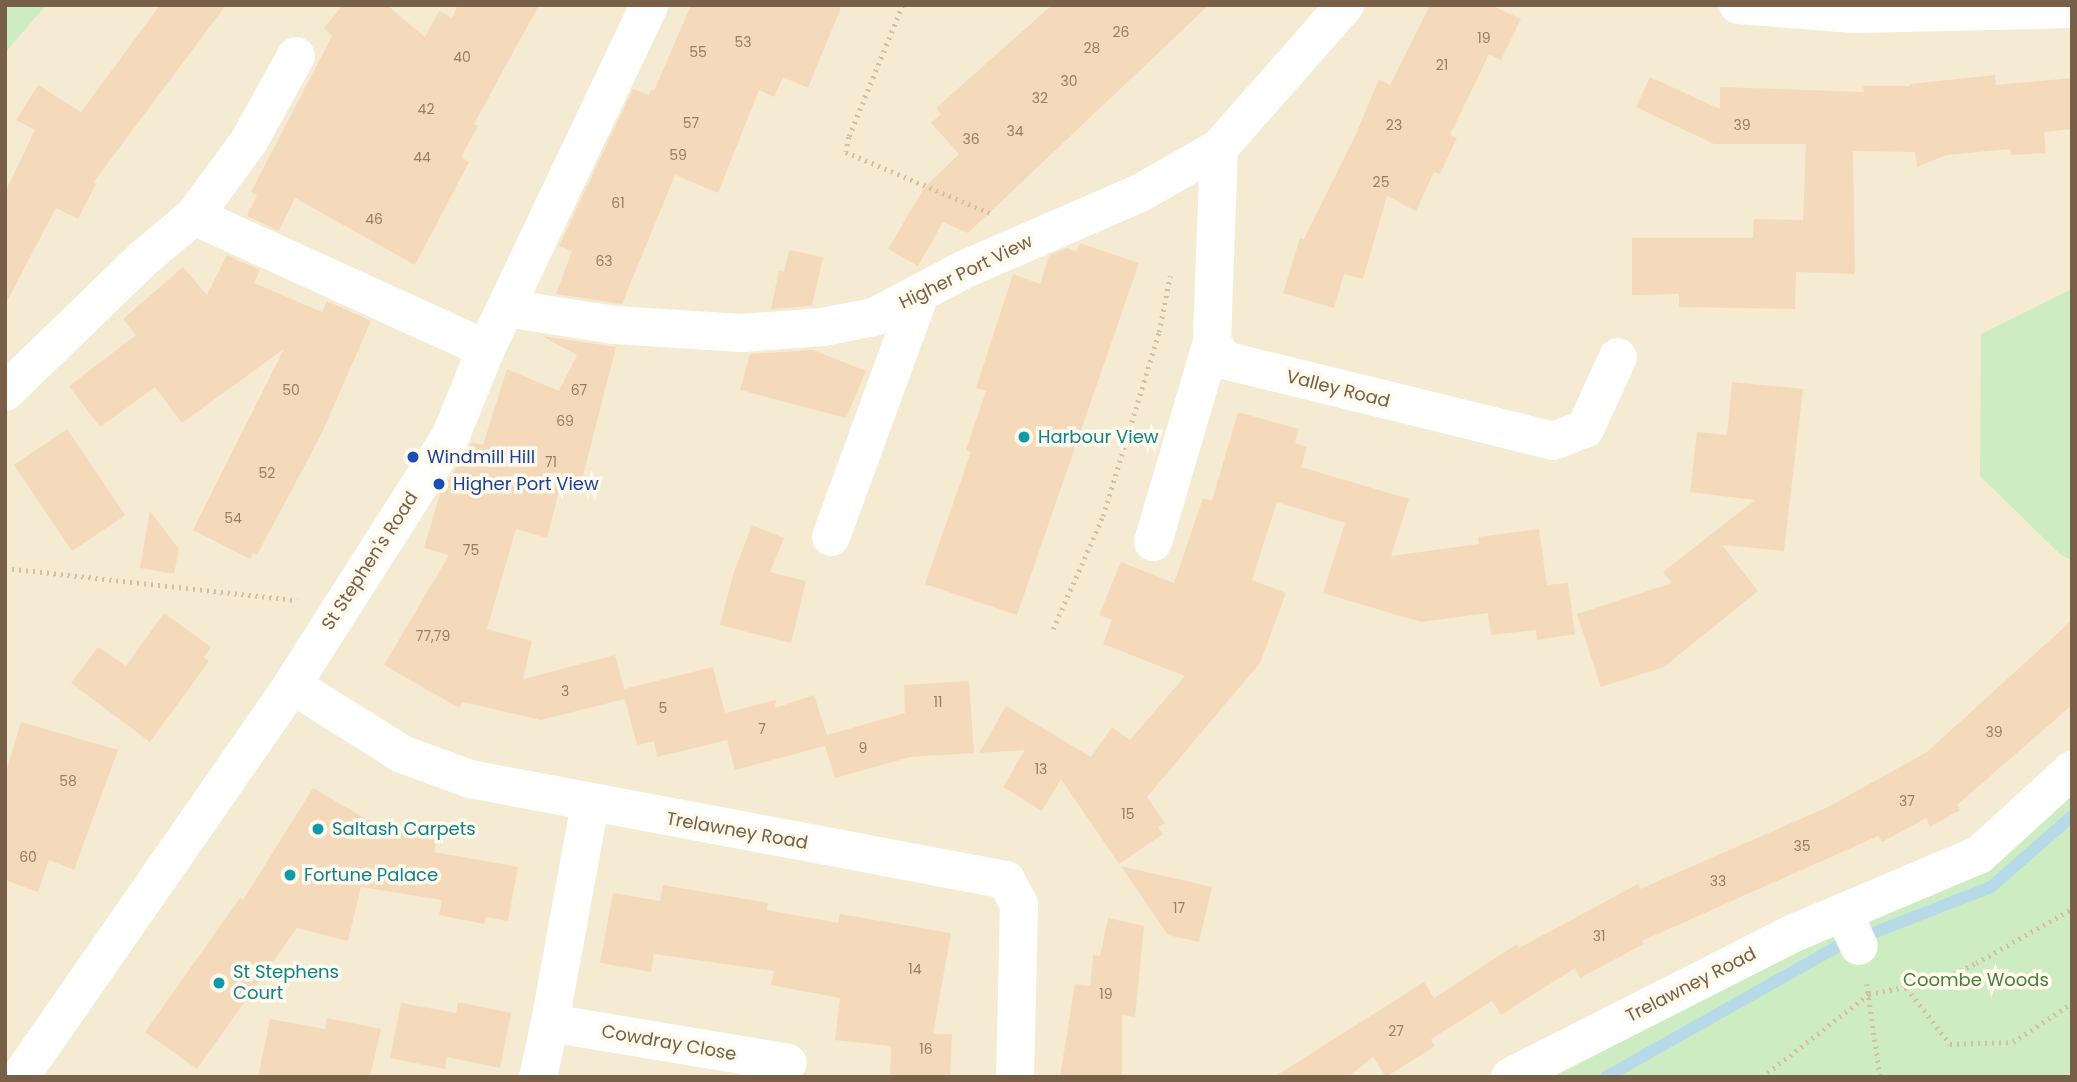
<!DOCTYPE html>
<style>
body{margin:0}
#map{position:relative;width:2077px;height:1082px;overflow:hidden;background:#fdf7e4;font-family:Poppins,sans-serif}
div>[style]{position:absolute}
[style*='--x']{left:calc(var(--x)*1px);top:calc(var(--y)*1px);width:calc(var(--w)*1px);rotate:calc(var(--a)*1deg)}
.residential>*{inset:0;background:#f5ebd2;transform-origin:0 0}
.green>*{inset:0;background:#cdecc2}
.stream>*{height:12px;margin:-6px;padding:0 6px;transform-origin:6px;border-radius:6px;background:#b8dae8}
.building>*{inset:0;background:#f4dabb;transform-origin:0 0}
.path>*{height:4.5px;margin-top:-2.25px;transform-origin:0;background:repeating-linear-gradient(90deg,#d9be9d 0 2px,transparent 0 7px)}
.minor>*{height:38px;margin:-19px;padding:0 19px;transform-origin:19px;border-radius:19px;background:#fff}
.dots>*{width:19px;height:19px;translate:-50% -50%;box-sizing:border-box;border:4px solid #fffaec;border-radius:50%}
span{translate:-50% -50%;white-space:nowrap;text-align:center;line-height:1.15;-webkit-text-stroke:7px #fffaec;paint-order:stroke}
.number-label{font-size:14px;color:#977e65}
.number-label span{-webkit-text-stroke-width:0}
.street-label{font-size:18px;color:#786048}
.culture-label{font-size:18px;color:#0d838f}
.left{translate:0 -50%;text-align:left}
.transit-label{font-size:18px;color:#164399}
.park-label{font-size:18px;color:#497e40}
.frame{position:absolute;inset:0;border:7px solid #786048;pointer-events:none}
</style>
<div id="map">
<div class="residential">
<div style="left:5px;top:5px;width:2067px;height:1072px"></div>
</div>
<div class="green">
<div style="clip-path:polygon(5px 5px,46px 5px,5px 53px)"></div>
<div style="clip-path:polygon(2072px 289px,2072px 560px,2061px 555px,1980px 476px,1981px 334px)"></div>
<div style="clip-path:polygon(2072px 793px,2072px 1077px,1510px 1077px)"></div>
</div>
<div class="stream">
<div style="--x:1873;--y:933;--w:127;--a:-21.3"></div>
<div style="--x:1991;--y:887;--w:108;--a:-41.2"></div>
<div style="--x:1606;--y:1077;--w:269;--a:-29.4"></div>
</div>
<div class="building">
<div style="clip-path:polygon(160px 5px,226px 5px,93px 183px,96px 184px,78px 219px,56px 208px,5px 305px,5px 192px,35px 130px,16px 120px,38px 85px,81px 112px)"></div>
<div style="clip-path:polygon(343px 5px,387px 5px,425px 37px,439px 11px,452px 18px,458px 5px,539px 5px,474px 124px,478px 126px,461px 157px,469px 162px,415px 265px,295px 198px,279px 231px,247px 216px,257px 195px,251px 192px,332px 36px,324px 28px)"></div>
<div style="clip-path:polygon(691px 5px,842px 5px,808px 88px,783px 77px,774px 97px,759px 90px,718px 193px,675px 175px,622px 304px,556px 294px,572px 251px,559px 246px,633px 89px,649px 95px,651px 90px,654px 91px)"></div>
<div style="clip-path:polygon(1052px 5px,1209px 5px,968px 233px,943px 222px,918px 266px,888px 249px,924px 188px,959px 154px,931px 123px,941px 114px,936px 108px)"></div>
<div style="clip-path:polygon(1430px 5px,1491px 5px,1521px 19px,1501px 60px,1489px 54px,1450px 135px,1457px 138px,1440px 174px,1434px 172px,1416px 211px,1387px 196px,1363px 279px,1344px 274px,1334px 308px,1283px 293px,1300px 238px,1304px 239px,1356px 134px,1379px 79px,1390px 85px)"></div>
<div style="clip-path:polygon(1995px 75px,1996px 85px,2072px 78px,2072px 129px,2044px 132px,2046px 153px,2011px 155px,2010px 149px,1946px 155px,1917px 167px,1915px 152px,1853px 151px,1855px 274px,1796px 272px,1795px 309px,1679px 307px,1679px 294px,1632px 295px,1632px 238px,1753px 238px,1754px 219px,1803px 220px,1806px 144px,1714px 144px,1636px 107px,1650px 77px,1720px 109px,1720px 87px,1864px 92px,1863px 86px,1910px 86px,1910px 84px)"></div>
<div style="clip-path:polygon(1080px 243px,1139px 263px,1017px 615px,925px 584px,971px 452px,966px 450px,986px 391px,976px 388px,1013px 274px,1040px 284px,1049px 256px,1067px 248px,1076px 252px)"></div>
<div style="clip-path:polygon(789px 250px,823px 257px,812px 306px,771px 309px,779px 270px,784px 272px)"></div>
<div style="clip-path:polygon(227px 255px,260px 270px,254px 283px,322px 312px,327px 301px,371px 321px,321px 435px,257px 555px,253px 553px,250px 559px,193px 530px,284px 349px,182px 423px,155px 387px,100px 427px,69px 386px,136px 335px,123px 319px,183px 267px,207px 295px)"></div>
<div style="clip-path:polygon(542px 336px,616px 347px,582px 480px,563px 475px,547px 538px,516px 529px,487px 629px,532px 641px,523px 679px,615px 655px,624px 689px,713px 667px,725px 713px,776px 700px,775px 708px,814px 695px,827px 735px,905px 713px,904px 685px,969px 681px,974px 753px,910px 757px,835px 778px,825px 746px,735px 770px,727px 740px,657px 757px,654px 741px,637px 745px,625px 699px,541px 720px,463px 702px,459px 708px,384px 665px,449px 555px,424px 548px,440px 494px,472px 442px,483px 445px,507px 369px,559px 391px,577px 355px)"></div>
<div style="clip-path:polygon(813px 350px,866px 371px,846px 418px,740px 390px,750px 354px)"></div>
<div style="clip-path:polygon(1732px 382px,1803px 389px,1784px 551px,1722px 545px,1758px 591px,1664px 667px,1601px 687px,1577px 614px,1672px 583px,1663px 572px,1755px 500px,1690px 492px,1697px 432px,1727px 435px)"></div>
<div style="clip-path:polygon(1238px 412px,1299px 429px,1295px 443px,1307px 447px,1301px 467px,1409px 499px,1391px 556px,1479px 544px,1478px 537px,1539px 529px,1547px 585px,1568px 583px,1575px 634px,1537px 640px,1536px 630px,1491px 635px,1488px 613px,1421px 622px,1323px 593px,1345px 523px,1277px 502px,1252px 580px,1286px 593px,1260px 663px,1147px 797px,1165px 823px,1158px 827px,1163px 834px,1119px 864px,1061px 779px,1042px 811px,1003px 787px,1025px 750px,979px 753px,1006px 706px,1091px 757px,1112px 727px,1130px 740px,1185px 676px,1103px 644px,1112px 620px,1099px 615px,1121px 562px,1174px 583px,1203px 498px,1212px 501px)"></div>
<div style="left:67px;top:429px;width:104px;height:64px;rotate:56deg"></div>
<div style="clip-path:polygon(150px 511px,179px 549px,174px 574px,140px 568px)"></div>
<div style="clip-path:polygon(752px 525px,784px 538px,770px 572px,806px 581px,791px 643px,720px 625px,733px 575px)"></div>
<div style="clip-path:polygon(164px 613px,211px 647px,204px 657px,209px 661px,150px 742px,71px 683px,98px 647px,126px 666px)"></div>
<div style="clip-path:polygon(2072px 620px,2072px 705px,1957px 805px,1960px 810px,1930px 827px,1926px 818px,1882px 842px,1878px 836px,1642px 941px,1644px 944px,1580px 978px,1575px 968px,1501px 1015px,1492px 1001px,1431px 1039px,1435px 1046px,1386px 1077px,1373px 1057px,1348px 1077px,1274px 1077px,1424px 982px,1434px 998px,1517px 944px,1519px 948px,1638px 884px,1640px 889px,1828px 807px,1927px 752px)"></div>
<div style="clip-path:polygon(21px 722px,118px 750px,74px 870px,49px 860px,38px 892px,5px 880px,5px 775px)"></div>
<div style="clip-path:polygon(313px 788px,385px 830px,437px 839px,434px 852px,518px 867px,508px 921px,486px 917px,484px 924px,439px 915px,442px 900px,361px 887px,348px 941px,297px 928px,197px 1069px,145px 1032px,240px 898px,243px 900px)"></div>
<div style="clip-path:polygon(1121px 866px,1212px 887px,1199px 942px,1168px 935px)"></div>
<div style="clip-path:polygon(663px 885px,768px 903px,767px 910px,838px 923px,840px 914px,951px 933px,933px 1034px,952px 1034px,950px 1077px,890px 1077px,891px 1046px,835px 1040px,840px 998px,771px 985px,774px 971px,654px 954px,651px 972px,600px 963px,613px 893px,660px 901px)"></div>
<div style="clip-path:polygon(1108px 918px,1144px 926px,1135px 1017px,1122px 1015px,1122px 1077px,1060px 1077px,1075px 984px,1090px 986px,1093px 955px,1100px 956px)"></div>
<div style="clip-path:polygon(458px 1002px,511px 1013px,500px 1068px,447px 1057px,445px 1069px,390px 1058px,401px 1003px,456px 1013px)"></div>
<div style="clip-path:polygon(327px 1018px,381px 1029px,370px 1077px,258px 1077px,270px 1019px,325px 1029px)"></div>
</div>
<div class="path">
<div style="--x:903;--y:5;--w:143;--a:112.2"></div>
<div style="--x:849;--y:137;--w:15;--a:101"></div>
<div style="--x:846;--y:152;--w:156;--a:23"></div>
<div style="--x:5;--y:568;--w:294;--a:6.3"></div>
<div style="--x:1053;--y:629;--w:124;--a:-66.1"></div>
<div style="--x:1103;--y:516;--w:192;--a:-73.1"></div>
<div style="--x:1159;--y:332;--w:57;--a:-78.9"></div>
<div style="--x:1867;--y:984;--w:94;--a:82"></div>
<div style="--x:1907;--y:988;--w:71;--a:52.5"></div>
<div style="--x:1950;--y:1044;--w:63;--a:-1.8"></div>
<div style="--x:2013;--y:1042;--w:71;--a:-33.5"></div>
<div style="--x:1762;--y:1077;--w:135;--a:-37.8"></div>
<div style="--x:1869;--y:994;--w:73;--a:-11"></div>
<div style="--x:1941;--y:980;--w:39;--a:-26"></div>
<div style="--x:1976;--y:963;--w:110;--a:-29.4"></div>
</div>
<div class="minor">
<div style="--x:1738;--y:5;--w:117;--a:4.4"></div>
<div style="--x:1855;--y:14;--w:217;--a:-1.3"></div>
<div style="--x:1219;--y:148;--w:194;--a:92.1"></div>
<div style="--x:1212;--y:342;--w:22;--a:56"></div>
<div style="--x:1224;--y:360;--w:339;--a:13.8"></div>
<div style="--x:1553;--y:441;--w:34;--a:-21"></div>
<div style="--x:1585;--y:429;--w:79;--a:-65.4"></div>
<div style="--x:194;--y:216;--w:321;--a:24.5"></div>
<div style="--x:506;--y:308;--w:110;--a:8.9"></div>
<div style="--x:615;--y:325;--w:127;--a:3.6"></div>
<div style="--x:742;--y:333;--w:81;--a:-4.2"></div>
<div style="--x:823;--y:327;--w:52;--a:-11.1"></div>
<div style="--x:874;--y:317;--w:101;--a:-27.8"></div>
<div style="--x:963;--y:270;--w:193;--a:-23.5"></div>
<div style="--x:1140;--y:193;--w:91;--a:-29.7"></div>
<div style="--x:1219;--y:148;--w:191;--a:-48.6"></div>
<div style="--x:5;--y:392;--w:194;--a:-44"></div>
<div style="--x:145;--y:257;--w:64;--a:-39.9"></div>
<div style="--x:194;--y:216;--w:93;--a:-53.7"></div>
<div style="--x:249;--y:141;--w:97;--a:-61.1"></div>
<div style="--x:831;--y:537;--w:257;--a:-69.9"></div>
<div style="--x:1153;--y:542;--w:209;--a:-73.6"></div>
<div style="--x:292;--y:685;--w:130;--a:32.1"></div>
<div style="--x:402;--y:754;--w:72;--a:20.2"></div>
<div style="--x:470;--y:779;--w:545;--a:10.67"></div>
<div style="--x:1006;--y:880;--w:27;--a:62"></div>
<div style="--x:1019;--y:904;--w:173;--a:91.3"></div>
<div style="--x:590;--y:804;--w:223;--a:100.4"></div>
<div style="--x:550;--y:1023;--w:241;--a:9.5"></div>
<div style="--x:1844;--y:913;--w:36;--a:66"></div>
<div style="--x:20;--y:1077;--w:477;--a:-55.2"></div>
<div style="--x:292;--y:685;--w:296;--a:-57.5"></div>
<div style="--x:451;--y:435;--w:93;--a:-67.9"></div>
<div style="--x:486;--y:349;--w:381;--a:-64.6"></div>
<div style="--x:538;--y:1077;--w:55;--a:-77.5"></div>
<div style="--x:1510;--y:1077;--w:318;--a:-26.9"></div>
<div style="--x:1794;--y:933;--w:201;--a:-22.9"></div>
<div style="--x:1979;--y:855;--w:126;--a:-42.4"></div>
</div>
<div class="dots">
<div style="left:1024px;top:437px;background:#0f9aa8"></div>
<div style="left:413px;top:457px;background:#1a4fb4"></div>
<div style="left:439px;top:484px;background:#1a4fb4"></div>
<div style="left:318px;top:829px;background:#0f9aa8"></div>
<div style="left:290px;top:875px;background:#0f9aa8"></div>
<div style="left:219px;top:983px;background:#0f9aa8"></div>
</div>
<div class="number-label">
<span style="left:1121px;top:32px">26</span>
<span style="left:1484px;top:38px">19</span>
<span style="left:743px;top:42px">53</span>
<span style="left:1092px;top:48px">28</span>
<span style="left:698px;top:52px">55</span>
<span style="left:462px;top:57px">40</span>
<span style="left:1442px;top:65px">21</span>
<span style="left:1069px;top:81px">30</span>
<span style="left:1040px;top:98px">32</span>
<span style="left:426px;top:109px">42</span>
<span style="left:691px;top:123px">57</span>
<span style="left:1394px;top:125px">23</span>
<span style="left:1742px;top:125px">39</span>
<span style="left:1015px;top:131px">34</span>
<span style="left:971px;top:139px">36</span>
<span style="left:678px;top:155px">59</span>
<span style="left:422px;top:157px">44</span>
<span style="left:1381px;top:182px">25</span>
<span style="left:618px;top:203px">61</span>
<span style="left:374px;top:219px">46</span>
<span style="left:604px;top:261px">63</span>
<span style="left:291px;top:390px">50</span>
<span style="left:579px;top:390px">67</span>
<span style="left:565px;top:421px">69</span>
<span style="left:551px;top:462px">71</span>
<span style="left:267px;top:473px">52</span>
<span style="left:233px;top:518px">54</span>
<span style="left:471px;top:550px">75</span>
<span style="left:433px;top:636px">77,79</span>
<span style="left:565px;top:691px">3</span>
<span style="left:938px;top:702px">11</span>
<span style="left:663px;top:708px">5</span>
<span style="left:762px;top:729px">7</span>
<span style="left:1994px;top:732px">39</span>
<span style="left:863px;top:748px">9</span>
<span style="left:1041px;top:769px">13</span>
<span style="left:68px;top:781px">58</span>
<span style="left:1907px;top:801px">37</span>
<span style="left:1128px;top:814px">15</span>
<span style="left:1802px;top:846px">35</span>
<span style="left:28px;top:857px">60</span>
<span style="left:1718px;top:881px">33</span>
<span style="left:1179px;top:908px">17</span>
<span style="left:1599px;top:936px">31</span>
<span style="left:915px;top:969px">14</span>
<span style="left:1106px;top:994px">19</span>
<span style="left:1396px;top:1031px">27</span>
<span style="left:926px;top:1049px">16</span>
</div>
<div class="street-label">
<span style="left:966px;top:272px;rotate:-26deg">Higher Port View</span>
<span style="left:1338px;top:389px;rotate:14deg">Valley Road</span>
<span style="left:370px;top:561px;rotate:-57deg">St Stephen's Road</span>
<span style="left:737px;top:831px;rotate:10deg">Trelawney Road</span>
<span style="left:1691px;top:985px;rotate:-27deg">Trelawney Road</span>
<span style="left:669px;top:1043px;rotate:10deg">Cowdray Close</span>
</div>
<div class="culture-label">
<span class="left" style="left:1038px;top:437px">Harbour View</span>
<span class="left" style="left:332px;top:829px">Saltash Carpets</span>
<span class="left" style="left:304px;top:875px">Fortune Palace</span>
<span class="left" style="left:233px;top:983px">St Stephens<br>Court</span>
</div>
<div class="transit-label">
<span class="left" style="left:427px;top:457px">Windmill Hill</span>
<span class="left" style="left:453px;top:484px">Higher Port View</span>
</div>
<div class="park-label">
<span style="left:1976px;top:980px">Coombe Woods</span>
</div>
<div class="frame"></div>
</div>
